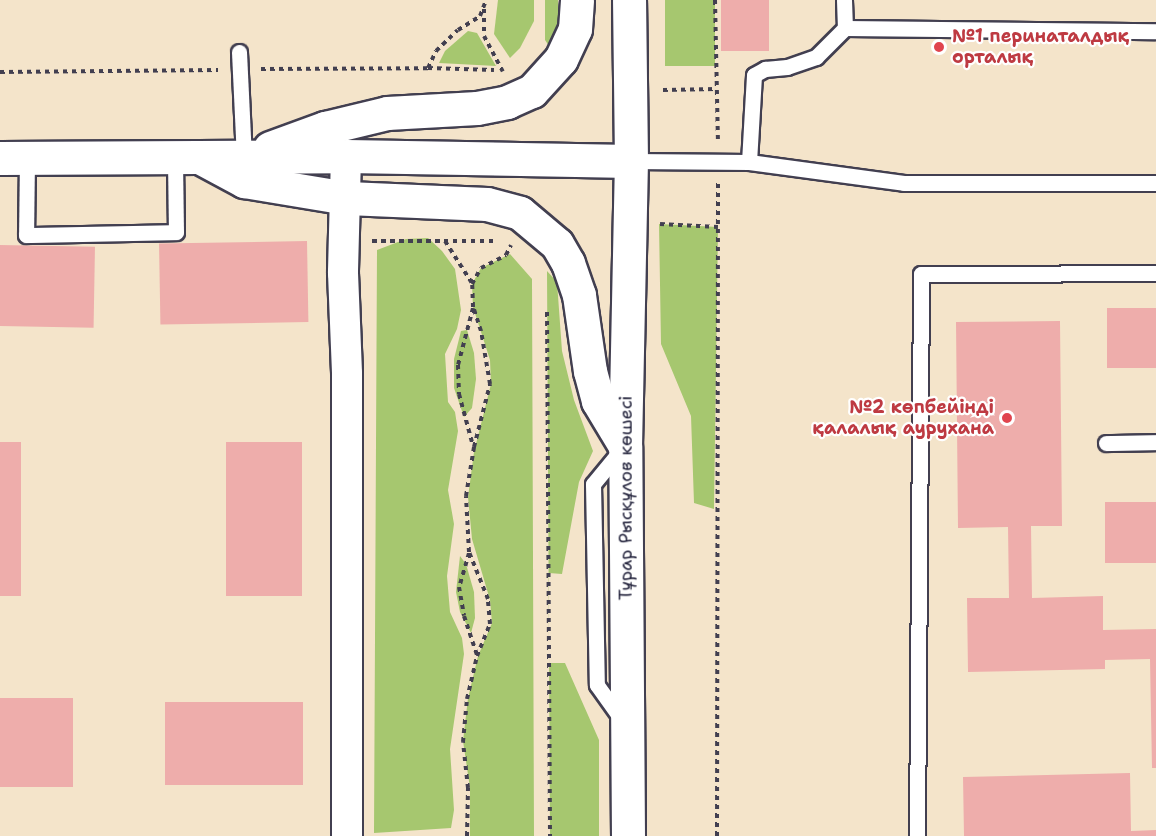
<!DOCTYPE html>
<meta charset="utf-8">
<style>
body{margin:0}
#map{position:relative;width:1156px;height:836px;overflow:hidden;background:#f4e4ca;font-family:"Shantell Sans",sans-serif}
div>[style]{position:absolute}
[style*='--x']{left:calc(var(--x)*1px);top:calc(var(--y)*1px);width:calc(var(--w)*1px);rotate:calc(var(--a)*1deg)}
.green>*{inset:0;background:#a6c76f;transform-origin:0 0}
.building>*{inset:0;background:#eeadab;transform-origin:0 0}
.path>*{height:4px;margin-top:-2px;transform-origin:0;background:repeating-linear-gradient(90deg,#423f50 0 4.5px,transparent 0 9px)}
.roads{filter:drop-shadow(2px 0 #423f50) drop-shadow(-2px 0 #423f50) drop-shadow(0 2px #423f50) drop-shadow(0 -2px #423f50)}
.lane>*{height:15px;margin:-7.5px;padding:0 7.5px;transform-origin:7.5px;border-radius:7.5px;background:#fff}
.street>*{height:30px;margin:-15px;padding:0 15px;transform-origin:15px;border-radius:15px;background:#fff}
.secondary>*{height:33px;margin:-16.5px;padding:0 16.5px;transform-origin:16.5px;border-radius:16.5px;background:#fff}
.dots>*{width:16px;height:16px;translate:-50% -50%;box-sizing:border-box;border:3px solid #fff;border-radius:50%}
span{translate:-50% -50%;white-space:nowrap;text-align:center;line-height:1.15;-webkit-text-stroke:4.5px #fff;paint-order:stroke}
.health-label{font-size:18px;color:#be3a42;font-weight:700}
.left{translate:0 -50%;text-align:left}
.right{translate:-100% -50%;text-align:right}
.street-label{font-size:18px;color:#22223b}
</style>
<div id="map">
<div class="green">
<div style="clip-path:polygon(498px 0,534px 0,534px 21px,520px 48px,510px 58px,494px 34px)"></div>
<div style="clip-path:polygon(545px 0,558px 0,559px 27px,549px 46px,545px 40px)"></div>
<div style="left:665px;top:0;width:50px;height:66px"></div>
<div style="clip-path:polygon(468px 31px,477px 33px,496px 66px,439px 63px,445px 51px)"></div>
<div style="clip-path:polygon(659px 224px,718px 227px,714px 509px,694px 503px,691px 416px,661px 344px)"></div>
<div style="clip-path:polygon(428px 238px,442px 251px,455px 269px,461px 310px,457px 329px,445px 354px,448px 402px,455px 412px,458px 431px,448px 490px,454px 524px,447px 576px,450px 612px,462px 638px,464px 654px,450px 749px,454px 810px,451px 828px,374px 833px,377px 250px,406px 239px)"></div>
<div style="clip-path:polygon(510px 254px,532px 279px,534px 836px,470px 836px,470px 788px,463px 741px,468px 698px,478px 656px,492px 623px,490px 600px,472px 539px,468px 497px,474px 452px,491px 384px,490px 360px,473px 307px,472px 284px,481px 268px)"></div>
<div style="clip-path:polygon(547px 271px,557px 282px,562px 351px,574px 400px,593px 451px,579px 482px,562px 574px,549px 573px,549px 663px,565px 663px,599px 740px,599px 836px,550px 836px)"></div>
<div style="clip-path:polygon(467px 330px,474px 353px,476px 379px,472px 408px,464px 417px,454px 388px,454px 359px,461px 331px)"></div>
<div style="clip-path:polygon(460px 556px,466px 564px,474px 592px,475px 618px,471px 633px,460px 612px,456px 592px)"></div>
</div>
<div class="building">
<div style="left:721px;top:0;width:48px;height:51px"></div>
<div style="left:307px;top:241px;width:81px;height:148px;rotate:89deg"></div>
<div style="left:0;top:245px;width:95px;height:81px;rotate:1deg"></div>
<div style="left:1107px;top:308px;width:49px;height:60px"></div>
<div style="clip-path:polygon(1060px 321px,1062px 526px,1031px 526px,1032px 598px,1103px 596px,1103px 630px,1156px 629px,1156px 768px,1152px 768px,1150px 659px,1105px 660px,1105px 669px,968px 672px,967px 598px,1009px 598px,1008px 527px,958px 528px,956px 322px)"></div>
<div style="left:0;top:442px;width:21px;height:154px"></div>
<div style="left:226px;top:442px;width:76px;height:154px"></div>
<div style="left:1156px;top:502px;width:61px;height:51px;rotate:90deg"></div>
<div style="left:0;top:698px;width:73px;height:89px"></div>
<div style="left:165px;top:702px;width:138px;height:83px"></div>
<div style="clip-path:polygon(1130px 773px,1131px 831px,1156px 830px,1156px 836px,964px 836px,963px 777px)"></div>
</div>
<div class="path">
<div style="--x:715;--y:0;--w:139;--a:88.8"></div>
<div style="--x:484;--y:9;--w:27;--a:90"></div>
<div style="--x:484;--y:36;--w:40;--a:62"></div>
<div style="--x:428;--y:68;--w:19;--a:-65"></div>
<div style="--x:436;--y:51;--w:30;--a:-44"></div>
<div style="--x:458;--y:30;--w:26;--a:-32"></div>
<div style="--x:480;--y:16;--w:17;--a:-69"></div>
<div style="--x:261;--y:69;--w:167;--a:-0.3"></div>
<div style="--x:428;--y:68;--w:66;--a:1.7"></div>
<div style="--x:0;--y:72;--w:218;--a:-0.5"></div>
<div style="--x:663;--y:90;--w:54;--a:-1.1"></div>
<div style="--x:660;--y:224;--w:58;--a:3"></div>
<div style="--x:372;--y:241;--w:122;--a:0"></div>
<div style="--x:445;--y:241;--w:50;--a:57.3"></div>
<div style="--x:473;--y:308;--w:59;--a:104.7"></div>
<div style="--x:458;--y:365;--w:29;--a:88"></div>
<div style="--x:459;--y:394;--w:54;--a:74.9"></div>
<div style="--x:547;--y:312;--w:524;--a:89.67"></div>
<div style="--x:469;--y:553;--w:35;--a:106"></div>
<div style="--x:459;--y:587;--w:29;--a:80"></div>
<div style="--x:464;--y:616;--w:41;--a:71.6"></div>
<div style="--x:467;--y:836;--w:48;--a:-88.8"></div>
<div style="--x:468;--y:788;--w:46;--a:-96.2"></div>
<div style="--x:463;--y:742;--w:43;--a:-84.7"></div>
<div style="--x:467;--y:699;--w:44;--a:-76.9"></div>
<div style="--x:477;--y:656;--w:35;--a:-68"></div>
<div style="--x:490;--y:624;--w:25;--a:-95"></div>
<div style="--x:488;--y:599;--w:51;--a:-112"></div>
<div style="--x:469;--y:552;--w:56;--a:-93.1"></div>
<div style="--x:466;--y:496;--w:50;--a:-80.7"></div>
<div style="--x:474;--y:447;--w:65;--a:-75.7"></div>
<div style="--x:490;--y:384;--w:54;--a:-99.6"></div>
<div style="--x:481;--y:331;--w:25;--a:-108"></div>
<div style="--x:473;--y:307;--w:23;--a:-92"></div>
<div style="--x:472;--y:284;--w:18;--a:-61"></div>
<div style="--x:481;--y:268;--w:28;--a:-27"></div>
<div style="--x:506;--y:255;--w:11;--a:-63"></div>
<div style="--x:717;--y:836;--w:653;--a:-89.91"></div>
</div>
<div class="roads">
<div class="lane">
<div style="--x:844;--y:0;--w:28;--a:88"></div>
<div style="--x:845;--y:28;--w:311;--a:0.6"></div>
<div style="--x:239;--y:52;--w:105;--a:87.3"></div>
<div style="--x:27;--y:158;--w:77;--a:90.7"></div>
<div style="--x:26;--y:235;--w:150;--a:-1.1"></div>
<div style="--x:176;--y:232;--w:74;--a:-90.8"></div>
<div style="--x:631;--y:161;--w:118;--a:0.5"></div>
<div style="--x:749;--y:162;--w:156;--a:7.7"></div>
<div style="--x:904;--y:183;--w:252;--a:0"></div>
<div style="--x:749;--y:162;--w:87;--a:-86.7"></div>
<div style="--x:754;--y:75;--w:13;--a:-29"></div>
<div style="--x:765;--y:69;--w:22;--a:-5"></div>
<div style="--x:787;--y:67;--w:31;--a:-19"></div>
<div style="--x:816;--y:57;--w:41;--a:-45"></div>
<div style="--x:1106;--y:443;--w:50;--a:-1.1"></div>
<div style="--x:621;--y:450;--w:44;--a:129.5"></div>
<div style="--x:593;--y:484;--w:201;--a:88.9"></div>
<div style="--x:597;--y:685;--w:43;--a:54.5"></div>
<div style="--x:917;--y:836;--w:562;--a:-89.59"></div>
<div style="--x:921;--y:274;--w:235;--a:-0.2"></div>
</div>
<div class="street">
<div style="--x:346;--y:156;--w:117;--a:91.5"></div>
<div style="--x:343;--y:273;--w:101;--a:87.7"></div>
<div style="--x:347;--y:374;--w:462;--a:90"></div>
</div>
<div class="secondary">
<div style="--x:270;--y:148;--w:59;--a:-20"></div>
<div style="--x:325;--y:128;--w:64;--a:-13.6"></div>
<div style="--x:387;--y:113;--w:90;--a:-3.2"></div>
<div style="--x:477;--y:108;--w:31;--a:-11"></div>
<div style="--x:507;--y:102;--w:27;--a:-24"></div>
<div style="--x:532;--y:91;--w:43;--a:-47.8"></div>
<div style="--x:561;--y:59;--w:33;--a:-65"></div>
<div style="--x:575;--y:29;--w:29;--a:-86"></div>
<div style="--x:0;--y:158;--w:346;--a:-0.3"></div>
<div style="--x:346;--y:156;--w:285;--a:1"></div>
<div style="--x:203;--y:159;--w:47;--a:28.2"></div>
<div style="--x:244;--y:181;--w:104;--a:9.4"></div>
<div style="--x:347;--y:198;--w:140;--a:2.5"></div>
<div style="--x:487;--y:204;--w:34;--a:15"></div>
<div style="--x:520;--y:213;--w:48;--a:40"></div>
<div style="--x:557;--y:244;--w:22;--a:60"></div>
<div style="--x:568;--y:263;--w:34;--a:71"></div>
<div style="--x:579;--y:295;--w:77;--a:81.8"></div>
<div style="--x:590;--y:371;--w:31;--a:75"></div>
<div style="--x:598;--y:401;--w:52;--a:59"></div>
<div style="--x:628;--y:836;--w:390;--a:-90.4"></div>
<div style="--x:625;--y:446;--w:285;--a:-88.8"></div>
<div style="--x:631;--y:161;--w:161;--a:-90.7"></div>
</div>
</div>
<div class="dots">
<div style="left:939px;top:47px;background:#e0444e"></div>
<div style="left:1007px;top:418px;background:#e0444e"></div>
</div>
<div class="health-label">
<span class="left" style="left:952px;top:47px">№1 перинаталдық<br>орталық</span>
<span class="right" style="left:994px;top:418px">№2 көпбейінді<br>қалалық аурухана</span>
</div>
<div class="street-label">
<span style="left:626px;top:498px;rotate:-90deg">Тұрар Рысқұлов көшесі</span>
</div>
</div>
